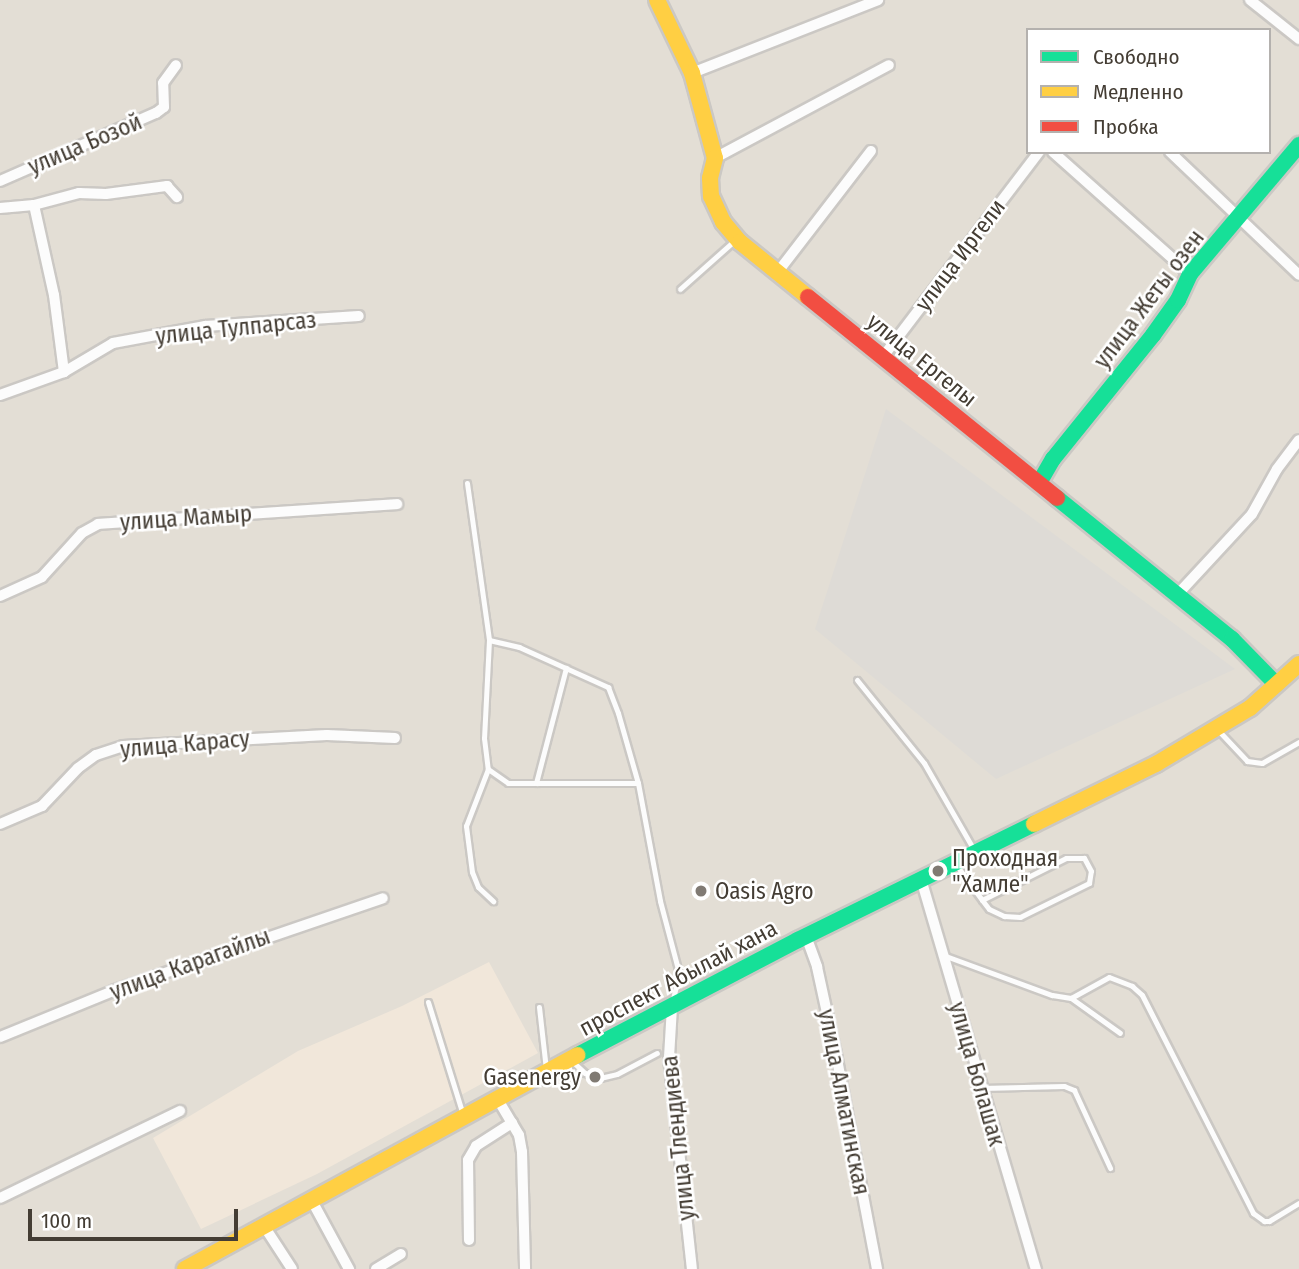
<!DOCTYPE html>
<html>
<head>
<meta charset="utf-8">
<style>
  body { margin:0 }
  #map { position:relative; width:1299px; height:1269px; overflow:hidden; background:#eeece8; font-family:"Fira Sans Condensed",sans-serif }
  div>[style] { position:absolute }
  .residential>* { inset:0; background:#e3ded5 }
  .commercial>* { inset:0; background:#f1e7da }
  .industrial>* { inset:0; background:#dedbd6 }
  .roads { filter:drop-shadow(2px 0 #cbc8c4) drop-shadow(-2px 0 #cbc8c4) drop-shadow(0 2px #cbc8c4) drop-shadow(0 -2px #cbc8c4) }
  .lane>* { height:5px; margin:-2.5px; padding:0 2.5px; transform-origin:2.5px; border-radius:2.5px; background:#fcfcfc }
  .street>* { height:10px; margin:-5px; padding:0 5px; transform-origin:5px; border-radius:5px; background:#fcfcfc }
  .fast>* { height:16px; margin:-8px; padding:0 8px; transform-origin:8px; border-radius:8px; background:#16e098 }
  .slow>* { height:16px; margin:-8px; padding:0 8px; transform-origin:8px; border-radius:8px; background:#ffcf43 }
  .jam>* { height:16px; margin:-8px; padding:0 8px; transform-origin:8px; border-radius:8px; background:#f24e42 }
  .dots>* { width:19px; height:19px; translate:-50% -50%; box-sizing:border-box; border:4px solid #fff; border-radius:50% }
  span { translate:-50% -50%; white-space:nowrap; text-align:center; line-height:1.15; -webkit-text-stroke:5px #fff; paint-order:stroke }
  .street-label { font-size:23px; color:#443d34 }
  .poi-label { font-size:23px; color:#443d34 }
  .left { translate:0 -50%; text-align:left }
  .right { translate:-100% -50%; text-align:right }
  .legend { position:absolute; left:1026px; top:28px; width:245px; height:126px; box-sizing:border-box; background:#fff; border:2px solid #b4b1ae; margin:0; padding:9px 12px; list-style:none; font-size:21px; color:#443d34 }
  .legend li { display:flex; align-items:center; gap:14px; height:35px }
  .legend b { width:35px; border:2px solid #b4b1ae }
  .scale { position:absolute; left:28px; top:1209px; width:210px; height:32px; box-sizing:border-box; border:4px solid #443d34; border-top:0; padding-left:9px; font-size:21px; line-height:24px; white-space:nowrap; color:#443d34; -webkit-text-stroke:5px #fff; paint-order:stroke }
</style>
</head>
<body>
<div id="map">
  <div class="residential">
    <i style="clip-path:polygon(evenodd,0 0,1299px 0,1299px 1269px,0 1269px,0 0,1028px 30px,1269px 30px,1269px 152px,1028px 152px,1028px 30px)"></i>
  </div>
  <div class="commercial">
    <i style="clip-path:polygon(489px 962px,538px 1053px,317px 1174px,201px 1229px,153px 1138px,298px 1051px,402px 1006px)"></i>
  </div>
  <div class="industrial">
    <i style="clip-path:polygon(886px 409px,1235px 669px,996px 779px,815px 629px)"></i>
  </div>
  <div class="roads">
    <div class="lane">
      <i style="left:680px;top:289px;width:74px;rotate:-41.7deg"></i>
      <i style="left:467px;top:483px;width:159px;rotate:82deg"></i>
      <i style="left:489px;top:640px;width:31px;rotate:13deg"></i>
      <i style="left:519px;top:647px;width:98px;rotate:24.2deg"></i>
      <i style="left:608px;top:687px;width:28px;rotate:69deg"></i>
      <i style="left:618px;top:713px;width:73px;rotate:74.1deg"></i>
      <i style="left:638px;top:783px;width:120px;rotate:79.4deg"></i>
      <i style="left:660px;top:901px;width:74px;rotate:75.2deg"></i>
      <i style="left:679px;top:973px;width:28px;rotate:103deg"></i>
      <i style="left:489px;top:640px;width:98px;rotate:92.9deg"></i>
      <i style="left:484px;top:738px;width:31px;rotate:83deg"></i>
      <i style="left:488px;top:769px;width:24px;rotate:35deg"></i>
      <i style="left:508px;top:783px;width:130px"></i>
      <i style="left:857px;top:680px;width:107px;rotate:51.1deg"></i>
      <i style="left:924px;top:763px;width:100px;rotate:60.1deg"></i>
      <i style="left:1217px;top:729px;width:44px;rotate:46.8deg"></i>
      <i style="left:1247px;top:761px;width:15px;rotate:8deg"></i>
      <i style="left:1262px;top:763px;width:43px;rotate:-29.6deg"></i>
      <i style="left:488px;top:769px;width:61px;rotate:111.1deg"></i>
      <i style="left:466px;top:826px;width:46px;rotate:82.6deg"></i>
      <i style="left:472px;top:872px;width:16px;rotate:68deg"></i>
      <i style="left:478px;top:887px;width:21px;rotate:43deg"></i>
      <i style="left:536px;top:783px;width:119px;rotate:-75.4deg"></i>
      <i style="left:957px;top:866px;width:42px;rotate:53.7deg"></i>
      <i style="left:982px;top:900px;width:11px;rotate:52deg"></i>
      <i style="left:989px;top:909px;width:17px;rotate:25deg"></i>
      <i style="left:1004px;top:916px;width:16px;rotate:4deg"></i>
      <i style="left:1020px;top:917px;width:77px;rotate:-26.2deg"></i>
      <i style="left:1089px;top:883px;width:12px;rotate:-81deg"></i>
      <i style="left:1091px;top:871px;width:15px;rotate:-118deg"></i>
      <i style="left:1084px;top:858px;width:18px;rotate:180deg"></i>
      <i style="left:1066px;top:858px;width:94px;rotate:153.4deg"></i>
      <i style="left:943px;top:955px;width:116px;rotate:20.2deg"></i>
      <i style="left:1052px;top:995px;width:19px;rotate:9deg"></i>
      <i style="left:1071px;top:998px;width:43px;rotate:-28.9deg"></i>
      <i style="left:1109px;top:977px;width:25px;rotate:21deg"></i>
      <i style="left:1132px;top:986px;width:13px;rotate:42deg"></i>
      <i style="left:1142px;top:995px;width:245px;rotate:63deg"></i>
      <i style="left:1253px;top:1213px;width:14px;rotate:36deg"></i>
      <i style="left:1264px;top:1221px;width:5px"></i>
      <i style="left:1269px;top:1221px;width:35px;rotate:-31deg"></i>
      <i style="left:1071px;top:998px;width:60px;rotate:35.5deg"></i>
      <i style="left:428px;top:1002px;width:115px;rotate:72.8deg"></i>
      <i style="left:539px;top:1007px;width:62px;rotate:83.6deg"></i>
      <i style="left:573px;top:1062px;width:16px;rotate:43deg"></i>
      <i style="left:585px;top:1073px;width:16px;rotate:18deg"></i>
      <i style="left:600px;top:1078px;width:17px;rotate:-13deg"></i>
      <i style="left:617px;top:1074px;width:45px;rotate:-27.7deg"></i>
      <i style="left:982px;top:1088px;width:82px;rotate:-1.4deg"></i>
      <i style="left:1064px;top:1086px;width:11px;rotate:22deg"></i>
      <i style="left:1074px;top:1090px;width:86px;rotate:65.2deg"></i>
    </div>
    <div class="street">
      <i style="left:1250px;top:0;width:63px;rotate:38.5deg"></i>
      <i style="left:692px;top:73px;width:200px;rotate:-21.4deg"></i>
      <i style="left:1053px;top:152px;width:183px;rotate:41.7deg"></i>
      <i style="left:1170px;top:152px;width:178px;rotate:43.6deg"></i>
      <i style="left:715px;top:158px;width:197px;rotate:-28.1deg"></i>
      <i style="left:0;top:181px;width:170px;rotate:-23.6deg"></i>
      <i style="left:156px;top:113px;width:10px;rotate:-37deg"></i>
      <i style="left:164px;top:107px;width:24px;rotate:-92deg"></i>
      <i style="left:163px;top:83px;width:22px;rotate:-54deg"></i>
      <i style="left:34px;top:205px;width:92px;rotate:77.5deg"></i>
      <i style="left:54px;top:295px;width:78px;rotate:82.6deg"></i>
      <i style="left:0;top:208px;width:34px;rotate:-5deg"></i>
      <i style="left:34px;top:205px;width:47px;rotate:-14.9deg"></i>
      <i style="left:79px;top:193px;width:27px;rotate:2deg"></i>
      <i style="left:106px;top:194px;width:62px;rotate:-7.5deg"></i>
      <i style="left:167px;top:186px;width:15px;rotate:48deg"></i>
      <i style="left:777px;top:273px;width:154px;rotate:-52.4deg"></i>
      <i style="left:882px;top:358px;width:259px;rotate:-52.7deg"></i>
      <i style="left:0;top:395px;width:68px;rotate:-19.8deg"></i>
      <i style="left:64px;top:372px;width:57px;rotate:-30.6deg"></i>
      <i style="left:113px;top:343px;width:94px;rotate:-10.5deg"></i>
      <i style="left:205px;top:326px;width:154px;rotate:-3.7deg"></i>
      <i style="left:1177px;top:595px;width:110px;rotate:-47.2deg"></i>
      <i style="left:1252px;top:514px;width:51px;rotate:-60.9deg"></i>
      <i style="left:1277px;top:469px;width:36px;rotate:-53deg"></i>
      <i style="left:0;top:596px;width:46px;rotate:-24.3deg"></i>
      <i style="left:42px;top:577px;width:59px;rotate:-47.7deg"></i>
      <i style="left:82px;top:533px;width:18px;rotate:-29deg"></i>
      <i style="left:98px;top:524px;width:300px;rotate:-3.8deg"></i>
      <i style="left:0;top:824px;width:46px;rotate:-23.2deg"></i>
      <i style="left:42px;top:806px;width:52px;rotate:-46.5deg"></i>
      <i style="left:78px;top:768px;width:22px;rotate:-36deg"></i>
      <i style="left:96px;top:755px;width:28px;rotate:-18deg"></i>
      <i style="left:123px;top:746px;width:204px;rotate:-3.1deg"></i>
      <i style="left:327px;top:735px;width:68px;rotate:2.5deg"></i>
      <i style="left:921px;top:879px;width:407px;rotate:73.6deg"></i>
      <i style="left:806px;top:936px;width:33px;rotate:70deg"></i>
      <i style="left:817px;top:967px;width:89px;rotate:77.7deg"></i>
      <i style="left:836px;top:1054px;width:219px;rotate:79.2deg"></i>
      <i style="left:672px;top:1007px;width:51px;rotate:93.4deg"></i>
      <i style="left:669px;top:1058px;width:212px;rotate:83.8deg"></i>
      <i style="left:0;top:1037px;width:124px;rotate:-22.2deg"></i>
      <i style="left:115px;top:990px;width:283px;rotate:-18.9deg"></i>
      <i style="left:497px;top:1098px;width:43px;rotate:59.3deg"></i>
      <i style="left:519px;top:1135px;width:17px;rotate:80deg"></i>
      <i style="left:522px;top:1152px;width:117px;rotate:88.5deg"></i>
      <i style="left:0;top:1198px;width:200px;rotate:-25.8deg"></i>
      <i style="left:311px;top:1199px;width:80px;rotate:61.5deg"></i>
      <i style="left:264px;top:1226px;width:51px;rotate:56.9deg"></i>
      <i style="left:469px;top:1240px;width:80px;rotate:-90.7deg"></i>
      <i style="left:468px;top:1160px;width:16px;rotate:-60deg"></i>
      <i style="left:476px;top:1146px;width:43px;rotate:-32.6deg"></i>
      <i style="left:376px;top:1269px;width:29px;rotate:-31deg"></i>
    </div>
    <div class="fast">
      <i style="left:1039px;top:483px;width:28px;rotate:-60deg"></i>
      <i style="left:1053px;top:459px;width:159px;rotate:-51.1deg"></i>
      <i style="left:1153px;top:335px;width:43px;rotate:-54.5deg"></i>
      <i style="left:1178px;top:300px;width:29px;rotate:-65deg"></i>
      <i style="left:1190px;top:274px;width:169px;rotate:-49.8deg"></i>
      <i style="left:1057px;top:498px;width:225px;rotate:38.9deg"></i>
      <i style="left:1232px;top:639px;width:63px;rotate:45.6deg"></i>
      <i style="left:578px;top:1055px;width:248px;rotate:-27.6deg"></i>
      <i style="left:798px;top:940px;width:263px;rotate:-26.2deg"></i>
    </div>
    <div class="slow">
      <i style="left:657px;top:0;width:81px;rotate:64.4deg"></i>
      <i style="left:692px;top:73px;width:88px;rotate:74.9deg"></i>
      <i style="left:715px;top:158px;width:21px;rotate:104deg"></i>
      <i style="left:710px;top:178px;width:18px;rotate:87deg"></i>
      <i style="left:711px;top:196px;width:29px;rotate:65deg"></i>
      <i style="left:723px;top:222px;width:26px;rotate:50deg"></i>
      <i style="left:740px;top:242px;width:87px;rotate:39deg"></i>
      <i style="left:1034px;top:824px;width:136px;rotate:-26.2deg"></i>
      <i style="left:1156px;top:764px;width:109px;rotate:-30.8deg"></i>
      <i style="left:1250px;top:708px;width:66px;rotate:-41.9deg"></i>
      <i style="left:185px;top:1269px;width:447px;rotate:-28.6deg"></i>
    </div>
    <div class="jam">
      <i style="left:808px;top:297px;width:320px;rotate:38.9deg"></i>
    </div>
  </div>
  <div class="dots">
    <i style="left:938px;top:871px;background:#807a73"></i>
    <i style="left:701px;top:891px;background:#807a73"></i>
    <i style="left:595px;top:1077px;background:#807a73"></i>
  </div>
  <div class="street-label">
    <span style="left:85px;top:144px;rotate:-23deg">улица Бозой</span>
    <span style="left:960px;top:255px;rotate:-53deg">улица Иргели</span>
    <span style="left:1149px;top:299px;rotate:-53deg">улица Жеты озен</span>
    <span style="left:236px;top:328px;rotate:-6deg">улица Тулпарсаз</span>
    <span style="left:922px;top:360px;rotate:39deg">улица Ергелы</span>
    <span style="left:186px;top:518px;rotate:-4deg">улица Мамыр</span>
    <span style="left:185px;top:744px;rotate:-5deg">улица Карасу</span>
    <span style="left:190px;top:964px;rotate:-20deg">улица Карагайлы</span>
    <span style="left:678px;top:978px;rotate:-28deg">проспект Абылай хана</span>
    <span style="left:977px;top:1074px;rotate:74deg">улица Болашак</span>
    <span style="left:844px;top:1102px;rotate:79deg">улица Алматинская</span>
    <span style="left:678px;top:1138px;rotate:-96deg">улица Тлендиева</span>
  </div>
  <div class="poi-label">
    <span class="left" style="left:952px;top:871px">Проходная<br>"Хамле"</span>
    <span class="left" style="left:715px;top:891px">Oasis Agro</span>
    <span class="right" style="left:581px;top:1077px">Gasenergy</span>
  </div>
  <ul class="legend">
  <li><b style="height:9px;background:#16e098"></b>Свободно</li>
  <li><b style="height:9px;background:#ffcf43"></b>Медленно</li>
  <li><b style="height:9px;background:#f24e42"></b>Пробка</li>
  </ul>
  <div class="scale">100 m</div>
</div>
</body>
</html>
